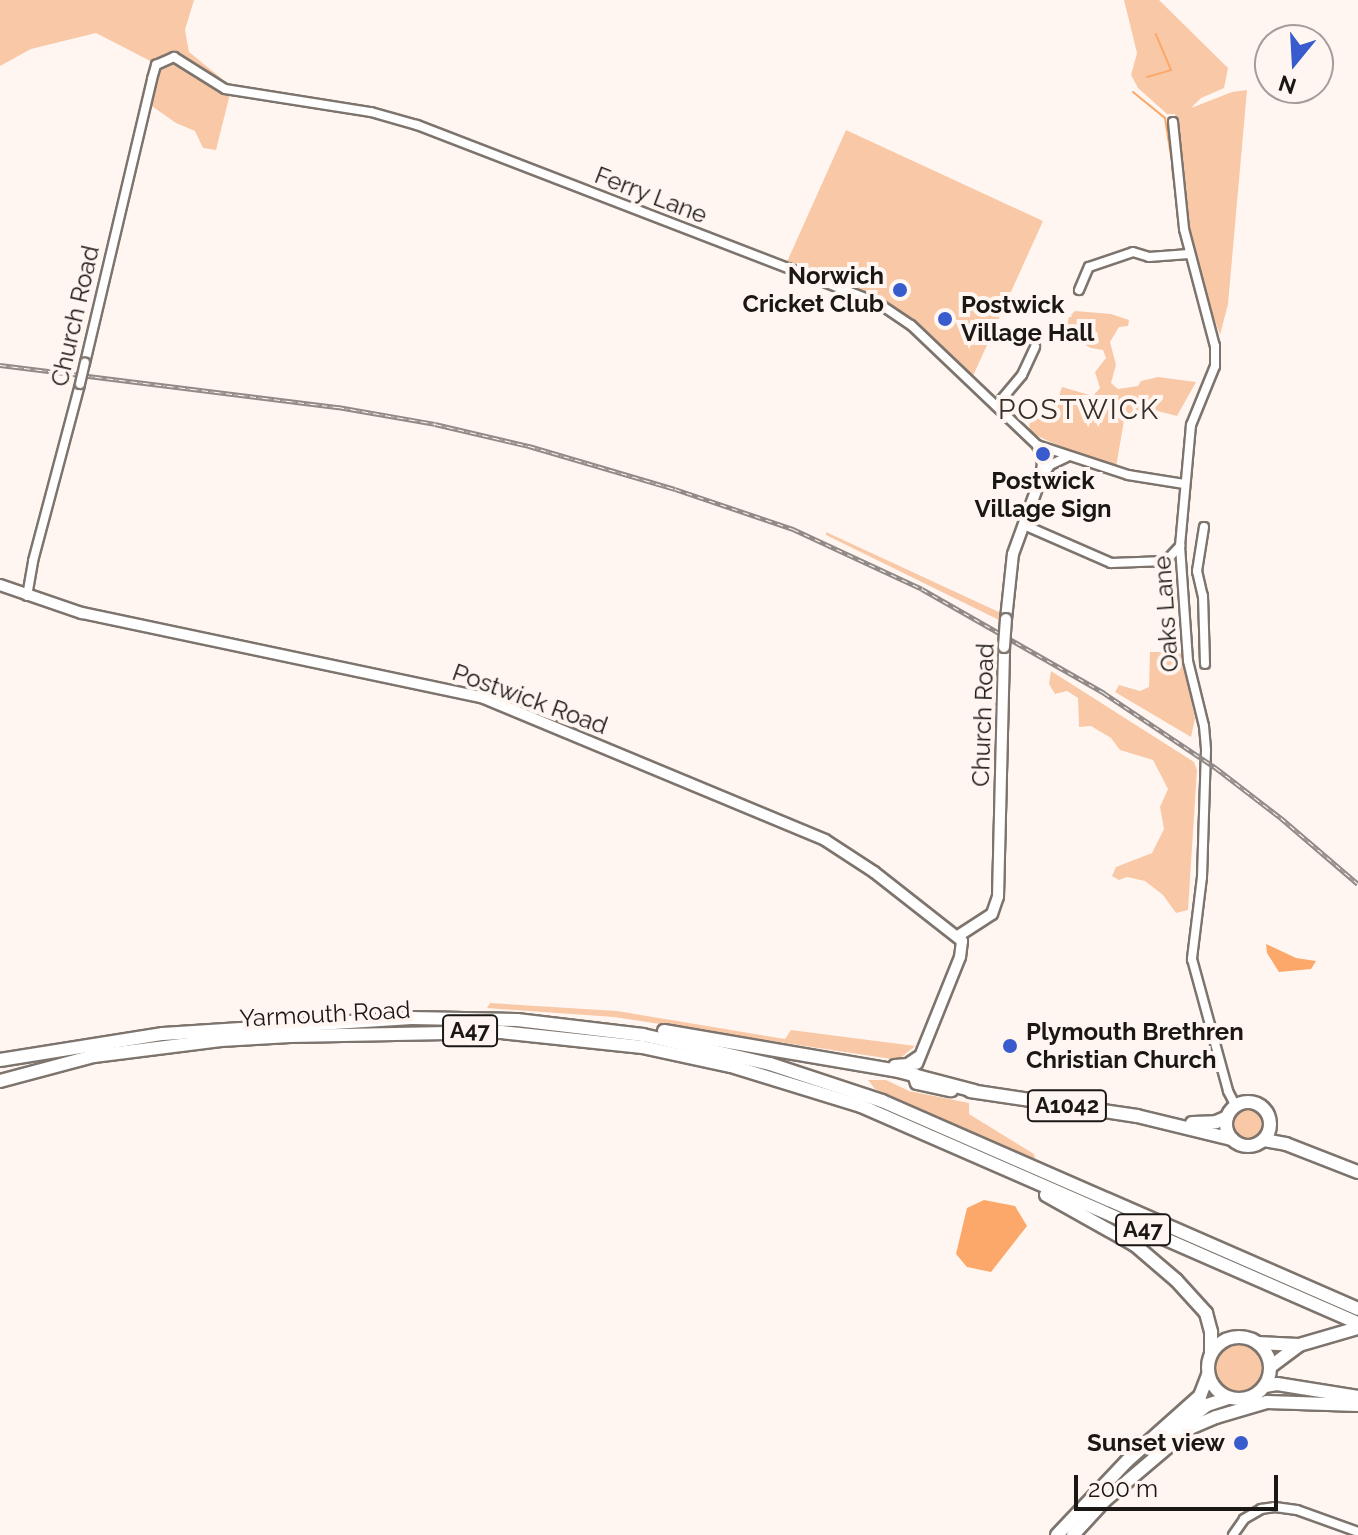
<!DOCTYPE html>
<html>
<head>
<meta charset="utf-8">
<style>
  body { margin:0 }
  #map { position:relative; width:1358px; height:1535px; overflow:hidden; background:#fff6f1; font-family:Raleway,sans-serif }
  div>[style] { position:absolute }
  .green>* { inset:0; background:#f9c9a7 }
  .round { border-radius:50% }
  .water>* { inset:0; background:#fba86a }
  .stream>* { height:2px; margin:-1px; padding:0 1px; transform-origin:1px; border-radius:1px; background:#fba86a }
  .roads { filter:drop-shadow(2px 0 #7d746d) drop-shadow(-2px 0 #7d746d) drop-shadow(0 2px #7d746d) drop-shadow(0 -2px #7d746d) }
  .minor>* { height:8px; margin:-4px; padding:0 4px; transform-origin:4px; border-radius:4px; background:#fff }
  .tertiary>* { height:10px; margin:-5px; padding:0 5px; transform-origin:5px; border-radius:5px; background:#fff }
  .trunk>* { height:12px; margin:-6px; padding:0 6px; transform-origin:6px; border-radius:6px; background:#fff }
  .trunk>.ring { margin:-6px; padding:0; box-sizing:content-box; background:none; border:12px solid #fff; border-radius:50% }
  .rail>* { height:5px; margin-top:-2.5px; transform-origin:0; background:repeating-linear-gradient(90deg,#fff6f1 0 6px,#918a87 0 12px); box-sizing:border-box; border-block:2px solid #918a87 }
  .bridges { filter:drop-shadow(2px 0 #7d746d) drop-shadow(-2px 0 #7d746d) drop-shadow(0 2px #7d746d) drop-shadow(0 -2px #7d746d) }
  .minor-bridge>* { height:8px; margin:-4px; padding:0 4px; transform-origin:4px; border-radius:4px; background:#fff }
  .tertiary-bridge>* { height:10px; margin:-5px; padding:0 5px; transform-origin:5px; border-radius:5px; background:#fff }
  .dots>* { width:22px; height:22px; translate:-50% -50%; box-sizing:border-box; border:4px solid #fff6f1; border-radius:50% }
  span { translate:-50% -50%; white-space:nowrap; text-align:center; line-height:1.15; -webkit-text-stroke:8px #fff6f1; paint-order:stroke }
  .shield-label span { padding:2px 6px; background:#fff6f1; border:2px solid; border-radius:6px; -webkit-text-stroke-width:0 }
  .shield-label { font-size:22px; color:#1b1715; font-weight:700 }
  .street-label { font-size:24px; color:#1b1715 }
  .poi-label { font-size:24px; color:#1b1715; font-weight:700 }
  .right { translate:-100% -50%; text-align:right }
  .left { translate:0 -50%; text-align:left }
  .quarter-label { font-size:28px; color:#352d27; letter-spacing:2px }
  .north { position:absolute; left:1254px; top:24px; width:80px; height:80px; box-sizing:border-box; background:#fff6f1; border:2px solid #a49d99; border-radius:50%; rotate:198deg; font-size:22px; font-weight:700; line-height:32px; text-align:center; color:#1b1715 }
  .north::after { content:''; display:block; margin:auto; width:28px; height:36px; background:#385ccd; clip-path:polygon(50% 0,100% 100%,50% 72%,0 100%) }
  .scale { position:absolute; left:1074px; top:1475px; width:204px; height:36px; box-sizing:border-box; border:4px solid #1b1715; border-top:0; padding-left:10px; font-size:24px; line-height:28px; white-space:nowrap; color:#1b1715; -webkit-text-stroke:6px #fff6f1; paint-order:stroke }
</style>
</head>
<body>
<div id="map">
  <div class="green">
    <i style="clip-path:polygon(0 0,194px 0,185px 30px,189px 52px,221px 78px,230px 94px,216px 150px,203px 148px,195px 131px,176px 123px,146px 102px,156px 64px,96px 33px,31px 49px,0 66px)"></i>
    <i style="clip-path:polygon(1124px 0,1159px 0,1228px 68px,1224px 88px,1201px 98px,1191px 108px,1232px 92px,1247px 90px,1228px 304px,1220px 335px,1192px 258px,1175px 114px,1167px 114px,1138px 88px,1131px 75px,1137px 53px)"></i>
    <i style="clip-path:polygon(846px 130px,1043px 221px,973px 376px,904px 316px,786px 264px)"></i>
    <i style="clip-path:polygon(1075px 311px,1111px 314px,1129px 320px,1128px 326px,1119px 327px,1110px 342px,1116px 365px,1111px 383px,1118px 389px,1138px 386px,1141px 381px,1158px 377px,1196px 382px,1177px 416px,1142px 407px,1138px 416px,1125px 415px,1116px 467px,1083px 457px,1031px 433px,1029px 425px,1039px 400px,1058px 399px,1062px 387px,1093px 396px,1100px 388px,1095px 372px,1106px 358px,1103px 350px,1091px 348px,1078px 341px,1074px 334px,1065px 333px,1069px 317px)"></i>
    <i style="clip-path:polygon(826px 532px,1001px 613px,1001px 621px,826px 535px)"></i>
    <i style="clip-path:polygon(1150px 652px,1179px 652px,1182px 656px,1195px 719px,1191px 737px,1115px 692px,1119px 685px,1140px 691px,1149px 687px)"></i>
    <i style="clip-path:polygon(1051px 671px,1194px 762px,1197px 770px,1188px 910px,1176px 913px,1163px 895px,1145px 881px,1127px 877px,1119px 880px,1112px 876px,1116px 867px,1152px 853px,1164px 829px,1160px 807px,1168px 789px,1153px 760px,1120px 750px,1111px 738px,1091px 726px,1079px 727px,1078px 698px,1067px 691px,1055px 694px,1049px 684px)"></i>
    <i style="clip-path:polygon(490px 1003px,617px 1011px,785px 1039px,791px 1030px,915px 1046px,898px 1060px,614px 1017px,487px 1008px)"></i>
    <i style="clip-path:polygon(868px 1080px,886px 1080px,909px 1091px,969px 1103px,969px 1114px,1034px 1154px,1035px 1159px,875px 1089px)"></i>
    <i class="round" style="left:1232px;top:1105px;width:34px;height:34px"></i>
    <i class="round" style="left:1212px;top:1342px;width:52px;height:52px"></i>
  </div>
  <div class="water">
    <i style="clip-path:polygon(1266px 944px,1296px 958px,1316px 961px,1311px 969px,1279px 972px,1267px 953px)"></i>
    <i style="clip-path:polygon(984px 1200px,1015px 1206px,1027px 1226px,991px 1272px,967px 1267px,956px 1254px,967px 1208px)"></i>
  </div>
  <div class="stream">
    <i style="left:1147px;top:77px;width:25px;rotate:-16deg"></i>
    <i style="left:1171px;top:70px;width:39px;rotate:-113deg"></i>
    <i style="left:1133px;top:92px;width:41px;rotate:39.1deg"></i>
    <i style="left:1165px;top:118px;width:39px;rotate:81deg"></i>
    <i style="left:1172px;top:168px;width:49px;rotate:81.9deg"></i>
  </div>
  <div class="roads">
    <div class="minor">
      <i style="left:1173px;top:122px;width:108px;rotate:84.1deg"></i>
      <i style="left:1184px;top:229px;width:121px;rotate:75.2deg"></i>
      <i style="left:1215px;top:346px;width:20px;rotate:90deg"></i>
      <i style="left:1215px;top:366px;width:64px;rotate:112.1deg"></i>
      <i style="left:1191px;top:425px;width:121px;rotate:95.2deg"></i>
      <i style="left:1180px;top:546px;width:115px;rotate:86deg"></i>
      <i style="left:1188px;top:661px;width:67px;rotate:76.2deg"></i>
      <i style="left:1204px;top:726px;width:24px;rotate:85deg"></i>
      <i style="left:1206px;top:750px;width:127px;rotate:91.8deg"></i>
      <i style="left:1202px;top:877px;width:83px;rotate:97deg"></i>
      <i style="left:1192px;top:959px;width:137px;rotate:74.7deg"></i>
      <i style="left:1228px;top:1091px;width:16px;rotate:63deg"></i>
      <i style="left:1079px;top:290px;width:25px;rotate:-67deg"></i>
      <i style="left:1089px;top:267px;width:46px;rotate:-18.8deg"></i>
      <i style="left:1133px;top:252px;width:17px;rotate:17deg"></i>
      <i style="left:1149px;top:257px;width:40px;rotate:-4.3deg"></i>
      <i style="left:85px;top:363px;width:292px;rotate:-76.7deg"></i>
      <i style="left:152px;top:79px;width:15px;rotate:-74deg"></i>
      <i style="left:156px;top:65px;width:20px;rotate:-24deg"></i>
      <i style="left:174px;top:57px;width:60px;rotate:32.1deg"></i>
      <i style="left:225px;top:89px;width:148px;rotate:9deg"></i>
      <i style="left:371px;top:112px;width:48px;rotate:15.8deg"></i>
      <i style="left:417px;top:125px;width:494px;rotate:21.1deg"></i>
      <i style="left:878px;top:303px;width:40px;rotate:34deg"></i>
      <i style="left:911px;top:325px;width:174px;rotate:43.6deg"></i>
      <i style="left:1037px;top:445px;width:19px;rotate:74deg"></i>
      <i style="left:1042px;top:463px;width:17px;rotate:97deg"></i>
      <i style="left:996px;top:406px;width:40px;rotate:-50deg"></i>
      <i style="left:1022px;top:375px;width:31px;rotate:-65deg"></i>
      <i style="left:1037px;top:445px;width:96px;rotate:18.2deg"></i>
      <i style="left:1128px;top:475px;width:57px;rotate:9.1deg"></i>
      <i style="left:1041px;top:479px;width:17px;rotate:-57deg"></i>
      <i style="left:1050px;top:465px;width:19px;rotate:-25deg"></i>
      <i style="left:1024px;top:525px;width:95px;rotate:23.6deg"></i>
      <i style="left:1111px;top:563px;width:55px;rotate:-2.1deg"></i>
      <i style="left:1166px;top:561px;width:21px;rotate:-47deg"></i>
      <i style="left:1204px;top:527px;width:45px;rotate:99deg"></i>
      <i style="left:1197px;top:571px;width:26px;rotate:77deg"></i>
      <i style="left:1203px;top:596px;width:68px;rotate:88.3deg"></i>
      <i style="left:27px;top:596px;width:36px;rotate:-80deg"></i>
      <i style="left:33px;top:561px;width:183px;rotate:-75.1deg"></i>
      <i style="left:1233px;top:1535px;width:19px;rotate:-55deg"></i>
      <i style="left:1244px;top:1519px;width:20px;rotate:-30deg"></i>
      <i style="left:1261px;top:1509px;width:14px;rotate:-8deg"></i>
      <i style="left:1275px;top:1507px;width:22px;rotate:8deg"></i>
      <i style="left:1297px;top:1510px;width:65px;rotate:19.8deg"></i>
    </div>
    <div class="tertiary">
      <i style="left:0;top:585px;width:87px;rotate:18.9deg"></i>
      <i style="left:82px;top:613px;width:411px;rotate:11.9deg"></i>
      <i style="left:484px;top:698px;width:369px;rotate:22.6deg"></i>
      <i style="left:825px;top:840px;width:59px;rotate:33.1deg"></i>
      <i style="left:874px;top:872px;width:112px;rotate:38.1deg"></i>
      <i style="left:962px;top:941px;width:16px;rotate:97deg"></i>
      <i style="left:960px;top:957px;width:115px;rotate:111.9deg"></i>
      <i style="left:1006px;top:619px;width:65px;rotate:-83.9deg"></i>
      <i style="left:1013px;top:554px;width:79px;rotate:-70deg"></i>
      <i style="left:958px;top:936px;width:40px;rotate:-32.9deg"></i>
      <i style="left:992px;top:914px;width:18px;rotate:-71deg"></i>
      <i style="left:998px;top:897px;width:250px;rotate:-88.6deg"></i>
    </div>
    <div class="trunk">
      <i style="left:664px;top:1031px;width:237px;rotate:9.7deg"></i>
      <i style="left:898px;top:1071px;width:79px;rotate:14.7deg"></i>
      <i style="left:0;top:1060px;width:165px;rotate:-9.1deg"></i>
      <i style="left:163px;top:1034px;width:249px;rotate:-3.7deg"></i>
      <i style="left:411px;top:1018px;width:106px;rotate:1.1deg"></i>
      <i style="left:517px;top:1020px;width:127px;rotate:6.8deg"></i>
      <i style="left:643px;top:1035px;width:130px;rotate:12.9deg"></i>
      <i style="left:770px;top:1064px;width:118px;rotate:18.3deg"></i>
      <i style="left:882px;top:1101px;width:519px;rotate:23.6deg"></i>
      <i style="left:895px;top:1066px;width:13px;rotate:-4deg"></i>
      <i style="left:908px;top:1065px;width:12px;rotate:-35deg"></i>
      <i style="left:914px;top:1074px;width:9px;rotate:72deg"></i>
      <i style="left:917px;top:1083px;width:35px;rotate:12deg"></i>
      <i style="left:0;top:1081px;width:97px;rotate:-14.9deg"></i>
      <i style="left:94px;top:1056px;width:128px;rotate:-7.2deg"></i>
      <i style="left:221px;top:1040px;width:69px;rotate:-3.3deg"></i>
      <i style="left:290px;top:1036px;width:211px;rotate:-1.1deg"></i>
      <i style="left:501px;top:1032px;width:142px;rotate:6.1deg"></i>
      <i style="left:642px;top:1047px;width:91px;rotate:12.1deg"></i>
      <i style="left:731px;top:1066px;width:136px;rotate:17.1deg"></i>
      <i style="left:861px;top:1106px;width:542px;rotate:23.59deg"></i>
      <i style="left:970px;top:1091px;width:169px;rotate:8.5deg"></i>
      <i style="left:1137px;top:1116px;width:98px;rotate:13.6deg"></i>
      <i class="ring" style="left:1226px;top:1102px;width:32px;height:32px"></i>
      <i style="left:1192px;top:1123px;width:24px;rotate:-2deg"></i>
      <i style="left:1216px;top:1122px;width:12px;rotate:-24deg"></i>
      <i style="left:1264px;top:1140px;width:22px;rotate:10deg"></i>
      <i style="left:1286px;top:1144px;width:77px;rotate:21.3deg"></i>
      <i style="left:1046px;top:1195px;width:102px;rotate:29.3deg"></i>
      <i style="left:1135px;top:1245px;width:54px;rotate:40.5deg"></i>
      <i style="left:1176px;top:1280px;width:45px;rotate:47.7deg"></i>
      <i style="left:1206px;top:1313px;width:20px;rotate:75deg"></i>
      <i style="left:1211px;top:1332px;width:20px;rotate:90deg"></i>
      <i class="ring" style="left:1208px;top:1337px;width:50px;height:50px"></i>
      <i style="left:1258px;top:1343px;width:40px;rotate:2.9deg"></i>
      <i style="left:1270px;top:1367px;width:36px;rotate:-37deg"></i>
      <i style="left:1299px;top:1345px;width:61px;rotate:-16.1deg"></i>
      <i style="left:1265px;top:1386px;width:12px;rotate:-9deg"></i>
      <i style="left:1277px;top:1384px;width:82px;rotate:9.1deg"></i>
      <i style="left:1172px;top:1432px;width:44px;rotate:-37.6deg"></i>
      <i style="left:1207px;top:1405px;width:23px;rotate:-18deg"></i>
      <i style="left:1103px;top:1502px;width:114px;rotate:-40.4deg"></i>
      <i style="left:1190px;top:1428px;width:28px;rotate:-23deg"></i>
      <i style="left:1216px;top:1417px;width:53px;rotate:-16.4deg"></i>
      <i style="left:1267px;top:1402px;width:91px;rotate:1.9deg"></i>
      <i style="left:1057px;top:1535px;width:102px;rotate:-46.6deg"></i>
      <i style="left:1127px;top:1461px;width:98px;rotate:-41.7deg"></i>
      <i style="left:1200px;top:1396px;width:22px;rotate:-69deg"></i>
      <i style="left:1073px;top:1535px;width:49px;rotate:-47.5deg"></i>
    </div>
  </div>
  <div class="rail">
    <i style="left:0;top:365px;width:341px;rotate:7.1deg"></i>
    <i style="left:338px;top:407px;width:98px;rotate:9.9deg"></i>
    <i style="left:435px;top:424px;width:97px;rotate:13.2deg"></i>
    <i style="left:529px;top:446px;width:152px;rotate:16.4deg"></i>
    <i style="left:675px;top:489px;width:125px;rotate:18.7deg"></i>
    <i style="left:793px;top:529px;width:142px;rotate:24.9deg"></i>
    <i style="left:922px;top:589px;width:210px;rotate:29.7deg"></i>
    <i style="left:1104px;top:693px;width:135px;rotate:33.8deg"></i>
    <i style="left:1216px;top:768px;width:82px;rotate:37.6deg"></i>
    <i style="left:1281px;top:818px;width:101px;rotate:40.6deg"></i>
  </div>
  <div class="bridges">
    <div class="minor-bridge">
      <i style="left:80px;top:384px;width:22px;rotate:-77deg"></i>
    </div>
    <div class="tertiary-bridge">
      <i style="left:1004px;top:647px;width:28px;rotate:-86deg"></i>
    </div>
  </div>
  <div class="dots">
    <i style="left:900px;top:290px;background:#385ccd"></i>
    <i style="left:945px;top:319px;background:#385ccd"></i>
    <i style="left:1043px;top:454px;background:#385ccd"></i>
    <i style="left:1010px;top:1046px;background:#385ccd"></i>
    <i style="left:1241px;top:1443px;background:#385ccd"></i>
  </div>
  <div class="shield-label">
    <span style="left:470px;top:1031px">A47</span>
    <span style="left:1067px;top:1106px">A1042</span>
    <span style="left:1143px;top:1230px">A47</span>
  </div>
  <div class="street-label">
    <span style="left:651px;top:195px;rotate:21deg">Ferry Lane</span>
    <span style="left:75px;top:316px;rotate:-77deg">Church Road</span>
    <span style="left:1166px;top:614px;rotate:-94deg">Oaks Lane</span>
    <span style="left:530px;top:699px;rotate:20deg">Postwick Road</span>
    <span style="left:983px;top:715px;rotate:-88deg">Church Road</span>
    <span style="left:325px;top:1014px;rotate:-3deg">Yarmouth Road</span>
  </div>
  <div class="poi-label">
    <span class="right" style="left:884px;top:290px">Norwich<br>Cricket Club</span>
    <span class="left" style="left:961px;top:319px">Postwick<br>Village Hall</span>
    <span style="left:1043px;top:495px">Postwick<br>Village Sign</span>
    <span class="left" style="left:1026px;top:1046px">Plymouth Brethren<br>Christian Church</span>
    <span class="right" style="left:1225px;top:1443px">Sunset view</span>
  </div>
  <div class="quarter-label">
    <span style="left:1079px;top:410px">POSTWICK</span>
  </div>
  <div class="north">N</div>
  <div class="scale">200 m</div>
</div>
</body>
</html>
